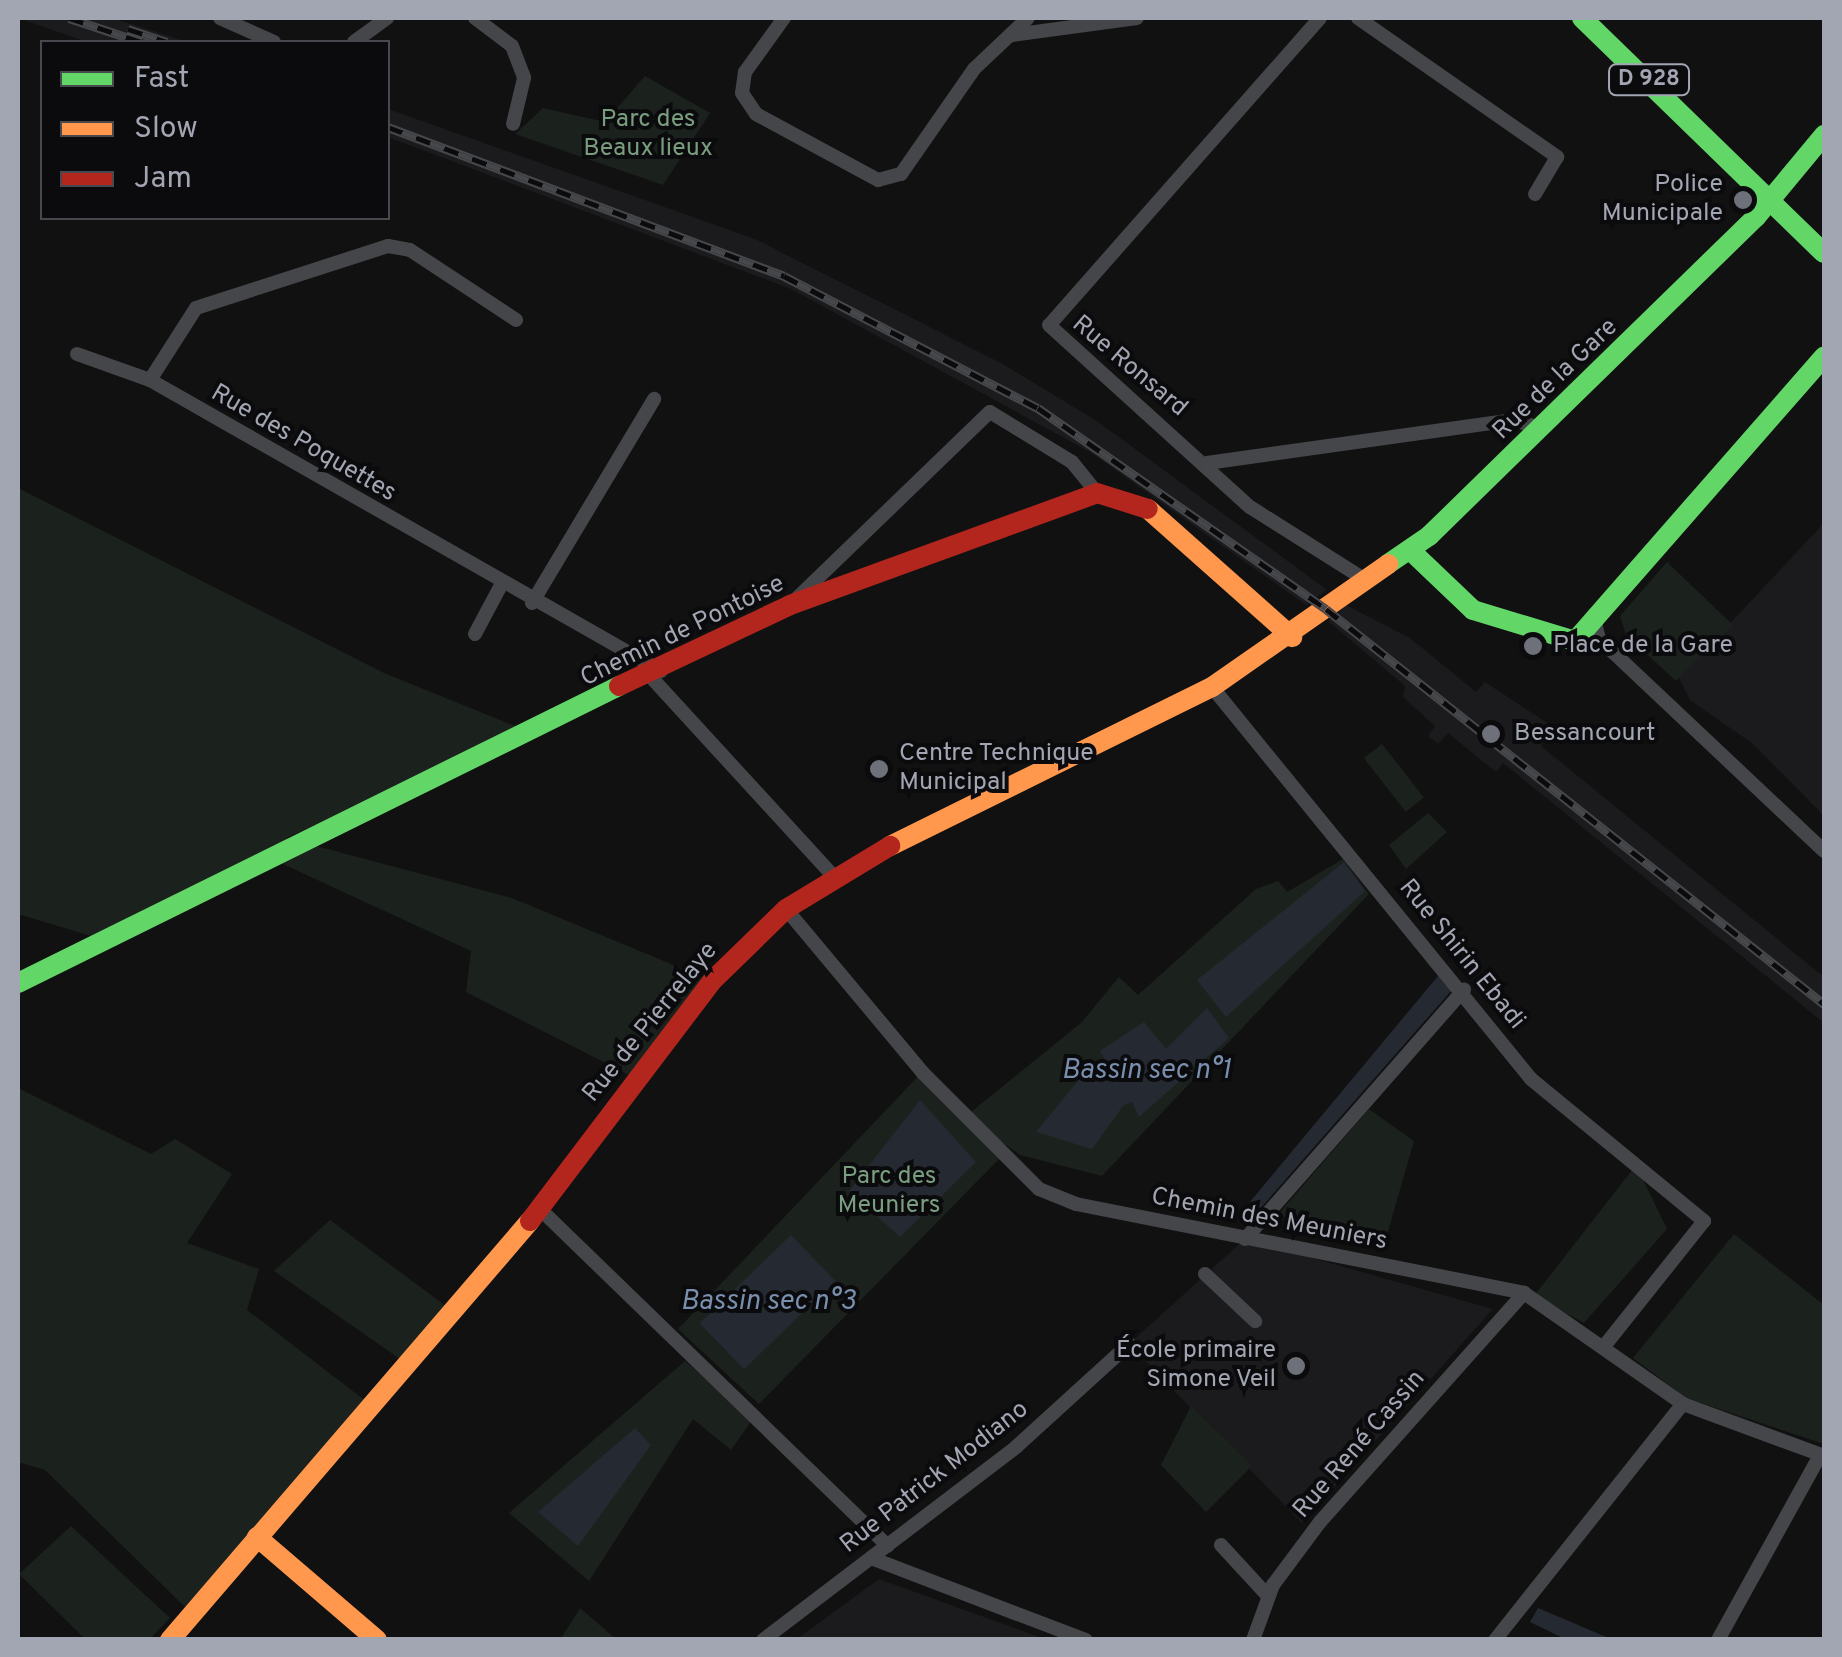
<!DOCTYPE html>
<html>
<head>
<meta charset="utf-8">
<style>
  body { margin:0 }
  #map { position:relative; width:1842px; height:1657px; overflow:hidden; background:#111; font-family:Overpass,sans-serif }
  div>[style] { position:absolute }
  .built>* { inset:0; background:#1b1b1d }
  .green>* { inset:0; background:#1b211c; transform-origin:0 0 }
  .water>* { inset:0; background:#252a32; transform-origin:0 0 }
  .street>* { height:14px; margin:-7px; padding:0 7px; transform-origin:7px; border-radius:7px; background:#45464a }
  .fast>* { height:20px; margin:-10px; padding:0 10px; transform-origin:10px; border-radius:10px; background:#63d668 }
  .slow>* { height:20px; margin:-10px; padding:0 10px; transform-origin:10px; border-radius:10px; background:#ff974d }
  .jam>* { height:20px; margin:-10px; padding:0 10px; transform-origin:10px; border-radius:10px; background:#b3261e }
  .rail>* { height:9px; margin-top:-4.5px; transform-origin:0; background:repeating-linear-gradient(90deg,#0b0b0d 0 15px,#46474a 0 30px); box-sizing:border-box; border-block:2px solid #46474a }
  .dots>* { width:28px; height:28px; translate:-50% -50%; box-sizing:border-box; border:5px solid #0b0b0d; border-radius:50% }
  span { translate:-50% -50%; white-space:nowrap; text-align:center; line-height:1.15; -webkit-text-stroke:8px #0b0b0d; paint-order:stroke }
  .shield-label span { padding:2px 8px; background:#0b0b0d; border:2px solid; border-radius:8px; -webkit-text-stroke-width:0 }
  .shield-label { font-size:22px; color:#a2a5b2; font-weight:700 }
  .park-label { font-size:25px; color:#799d7f }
  .poi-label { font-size:25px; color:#a2a5b2 }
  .right { translate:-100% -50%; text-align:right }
  .left { translate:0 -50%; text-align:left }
  .street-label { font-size:25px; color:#a2a5b2 }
  .water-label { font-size:28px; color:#798fad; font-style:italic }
  .frame { position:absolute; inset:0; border:20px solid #a2a5b2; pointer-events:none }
  .legend { position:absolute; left:40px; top:40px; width:350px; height:180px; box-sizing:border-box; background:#0b0b0d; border:2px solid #47494f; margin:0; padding:12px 18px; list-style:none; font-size:30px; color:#a2a5b2 }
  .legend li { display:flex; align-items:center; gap:20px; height:50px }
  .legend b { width:50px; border:2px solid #47494f }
</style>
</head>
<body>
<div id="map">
  <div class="built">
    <i style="clip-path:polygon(18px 18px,112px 18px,188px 42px,87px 42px)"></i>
    <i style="clip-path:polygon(388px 109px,755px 239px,1001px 363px,1097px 421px,1327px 590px,1306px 605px,1090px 452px,791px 289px,388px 137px)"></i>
    <i style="clip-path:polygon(1824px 523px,1824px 816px,1753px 744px,1690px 700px,1679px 678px)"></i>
    <i style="clip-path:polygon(1346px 605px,1410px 638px,1476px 692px,1485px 682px,1555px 728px,1541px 746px,1824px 977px,1824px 1023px,1503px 763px,1496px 772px,1448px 733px,1438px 744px,1428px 736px,1435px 726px,1403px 697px,1405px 686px,1328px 621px)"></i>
    <i style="clip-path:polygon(1245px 1239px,1493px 1309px,1302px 1523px,1129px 1344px)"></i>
    <i style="clip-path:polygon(879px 1579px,1045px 1639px,797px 1639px)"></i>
  </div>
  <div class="green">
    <i style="clip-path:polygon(645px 76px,710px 113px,663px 185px,515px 134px,543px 108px,605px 122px)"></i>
    <i style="clip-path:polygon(18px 488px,384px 673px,530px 732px,286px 838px,512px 898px,712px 981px,641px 1081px,466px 992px,471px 951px,259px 853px,91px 936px,18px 914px)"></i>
    <i style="clip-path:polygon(1667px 562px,1733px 625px,1676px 681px,1626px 635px,1620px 616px)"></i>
    <i style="left:1382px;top:744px;width:68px;height:23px;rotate:52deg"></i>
    <i style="clip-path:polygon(1428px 813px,1447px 832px,1406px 869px,1389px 845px)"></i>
    <i style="clip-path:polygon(1343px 859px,1369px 894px,1102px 1176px,1020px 1155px,972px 1121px,1003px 1155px,759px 1404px,678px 1329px,926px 1068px,966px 1116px,1081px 1023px,1119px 977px,1138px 995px,1256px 889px,1278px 881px,1287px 892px)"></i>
    <i style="clip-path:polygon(18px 1088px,151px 1154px,175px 1139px,232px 1174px,187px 1243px,259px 1269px,247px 1310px,371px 1405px,185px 1607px,45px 1470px,18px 1462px)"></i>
    <i style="clip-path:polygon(1369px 1109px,1414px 1141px,1387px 1235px,1275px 1218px)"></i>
    <i style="clip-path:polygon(1636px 1165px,1667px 1229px,1584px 1323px,1534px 1296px)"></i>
    <i style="clip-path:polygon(330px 1220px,450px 1309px,407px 1364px,274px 1271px)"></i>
    <i style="clip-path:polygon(1734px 1234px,1824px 1305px,1824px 1444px,1686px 1398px,1633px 1358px)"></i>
    <i style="clip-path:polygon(685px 1361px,753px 1419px,731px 1450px,693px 1419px,589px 1581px,509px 1513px)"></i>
    <i style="clip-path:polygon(1191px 1406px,1252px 1466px,1206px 1512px,1161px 1465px)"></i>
    <i style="clip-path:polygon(71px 1526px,170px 1618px,150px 1639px,85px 1639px,19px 1574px)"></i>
    <i style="clip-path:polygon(580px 1608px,609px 1633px,615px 1639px,560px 1640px)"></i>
  </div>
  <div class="water">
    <i style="clip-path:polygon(1344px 862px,1365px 891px,1226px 1017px,1197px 980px)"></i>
    <i style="clip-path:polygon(1438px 976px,1451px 991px,1258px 1211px,1249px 1203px)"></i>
    <i style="clip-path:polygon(1207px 1008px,1229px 1038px,1139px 1117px,1132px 1102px,1123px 1106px,1092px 1149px,1036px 1132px,1094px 1061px,1107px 1082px,1114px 1076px,1100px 1051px,1144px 1022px,1166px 1049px)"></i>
    <i style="clip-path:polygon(920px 1100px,976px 1162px,900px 1237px,849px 1191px)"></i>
    <i style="left:791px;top:1235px;width:64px;height:127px;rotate:46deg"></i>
    <i style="clip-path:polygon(635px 1428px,651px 1445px,578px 1546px,538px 1512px)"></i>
    <i style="clip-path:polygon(1538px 1608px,1611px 1639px,1565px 1639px,1530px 1622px)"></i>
  </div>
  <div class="street">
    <i style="left:220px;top:18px;width:59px;rotate:24deg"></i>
    <i style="left:475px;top:18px;width:46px;rotate:37.1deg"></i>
    <i style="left:512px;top:46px;width:34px;rotate:69deg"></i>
    <i style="left:524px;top:78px;width:47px;rotate:103.4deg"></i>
    <i style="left:784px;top:18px;width:67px;rotate:125.8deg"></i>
    <i style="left:745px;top:72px;width:21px;rotate:98deg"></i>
    <i style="left:742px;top:93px;width:25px;rotate:56deg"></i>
    <i style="left:756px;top:114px;width:139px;rotate:28.4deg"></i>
    <i style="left:878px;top:180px;width:24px;rotate:-15deg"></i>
    <i style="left:901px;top:174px;width:128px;rotate:-55.2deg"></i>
    <i style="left:974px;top:69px;width:74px;rotate:-43.4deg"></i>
    <i style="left:1320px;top:18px;width:409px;rotate:131.4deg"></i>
    <i style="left:1049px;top:325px;width:271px;rotate:42.2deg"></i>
    <i style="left:1250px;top:507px;width:135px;rotate:32.3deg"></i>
    <i style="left:1358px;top:18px;width:243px;rotate:34.9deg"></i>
    <i style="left:1557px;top:157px;width:43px;rotate:120.7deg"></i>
    <i style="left:1012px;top:35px;width:126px;rotate:-7.7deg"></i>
    <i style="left:354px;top:42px;width:41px;rotate:-36deg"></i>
    <i style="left:77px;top:354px;width:77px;rotate:19.6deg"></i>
    <i style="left:150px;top:380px;width:588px;rotate:29.66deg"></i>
    <i style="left:150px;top:380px;width:85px;rotate:-57.4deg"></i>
    <i style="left:196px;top:308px;width:202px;rotate:-17.9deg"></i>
    <i style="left:388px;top:246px;width:22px;rotate:10deg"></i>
    <i style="left:410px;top:250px;width:127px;rotate:33.4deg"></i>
    <i style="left:1207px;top:463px;width:310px;rotate:-8deg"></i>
    <i style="left:1514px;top:420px;width:30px;rotate:17deg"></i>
    <i style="left:794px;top:601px;width:272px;rotate:-44deg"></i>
    <i style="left:990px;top:412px;width:96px;rotate:31.4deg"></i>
    <i style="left:1072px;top:462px;width:40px;rotate:51deg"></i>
    <i style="left:532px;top:603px;width:238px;rotate:-59.1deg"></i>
    <i style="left:1595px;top:623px;width:16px;rotate:76deg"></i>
    <i style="left:1599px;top:639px;width:309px;rotate:43.3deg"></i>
    <i style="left:475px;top:634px;width:55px;rotate:-62deg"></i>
    <i style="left:650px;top:676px;width:273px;rotate:47.5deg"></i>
    <i style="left:1212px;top:687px;width:505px;rotate:50.86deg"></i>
    <i style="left:1531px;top:1079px;width:224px;rotate:39.4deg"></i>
    <i style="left:1704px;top:1221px;width:159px;rotate:128.6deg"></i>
    <i style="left:786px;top:909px;width:214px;rotate:50.1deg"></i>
    <i style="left:923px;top:1073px;width:164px;rotate:45deg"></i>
    <i style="left:1039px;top:1189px;width:40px;rotate:22deg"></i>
    <i style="left:1076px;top:1204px;width:457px;rotate:11.2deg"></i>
    <i style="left:1524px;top:1293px;width:194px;rotate:34.9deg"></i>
    <i style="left:1683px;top:1404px;width:150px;rotate:20.2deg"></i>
    <i style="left:540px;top:1209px;width:484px;rotate:44.1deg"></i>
    <i style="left:1245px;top:1239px;width:332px;rotate:-48.7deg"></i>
    <i style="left:1205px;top:1274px;width:69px;rotate:43.2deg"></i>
    <i style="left:1221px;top:1545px;width:69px;rotate:47.3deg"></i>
    <i style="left:871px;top:1558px;width:230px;rotate:20.9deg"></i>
    <i style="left:763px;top:1640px;width:318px;rotate:-37.3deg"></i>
    <i style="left:1016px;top:1447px;width:153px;rotate:-42.3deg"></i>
    <i style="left:1253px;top:1640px;width:59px;rotate:-70deg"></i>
    <i style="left:1273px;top:1585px;width:79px;rotate:-53.3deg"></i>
    <i style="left:1320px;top:1522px;width:307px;rotate:-48.3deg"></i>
    <i style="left:1495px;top:1640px;width:302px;rotate:-51.5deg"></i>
    <i style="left:1718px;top:1640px;width:211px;rotate:-61.1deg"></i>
  </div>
  <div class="fast">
    <i style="left:1582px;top:18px;width:337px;rotate:44.2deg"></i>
    <i style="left:1410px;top:550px;width:87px;rotate:43.6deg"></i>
    <i style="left:1473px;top:610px;width:107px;rotate:16.9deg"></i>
    <i style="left:1575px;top:641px;width:378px;rotate:-48.8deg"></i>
    <i style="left:1388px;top:564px;width:50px;rotate:-34.3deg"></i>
    <i style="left:1429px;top:536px;width:457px;rotate:-44.3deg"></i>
    <i style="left:1756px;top:217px;width:107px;rotate:-50.3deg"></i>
    <i style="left:18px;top:983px;width:670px;rotate:-26.3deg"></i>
  </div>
  <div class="slow">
    <i style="left:1148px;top:509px;width:193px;rotate:41.6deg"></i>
    <i style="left:890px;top:846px;width:359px;rotate:-26.3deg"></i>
    <i style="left:1212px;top:687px;width:215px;rotate:-34.9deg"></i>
    <i style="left:257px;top:1537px;width:158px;rotate:40.6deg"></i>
    <i style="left:170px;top:1640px;width:552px;rotate:-49.33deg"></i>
  </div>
  <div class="jam">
    <i style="left:619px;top:686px;width:189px;rotate:-25.3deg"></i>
    <i style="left:790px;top:605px;width:327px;rotate:-20deg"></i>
    <i style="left:1097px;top:493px;width:53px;rotate:17.4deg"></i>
    <i style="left:530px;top:1221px;width:301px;rotate:-52.8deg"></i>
    <i style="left:712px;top:981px;width:103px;rotate:-44.2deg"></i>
    <i style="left:786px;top:909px;width:122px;rotate:-31.2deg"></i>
  </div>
  <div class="rail">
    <i style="left:69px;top:18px;width:76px;rotate:18.4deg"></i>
    <i style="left:128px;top:29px;width:41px;rotate:18.4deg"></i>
    <i style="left:388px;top:127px;width:423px;rotate:20.6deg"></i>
    <i style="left:784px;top:276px;width:286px;rotate:27.5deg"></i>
    <i style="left:1038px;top:408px;width:351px;rotate:34.9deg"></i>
    <i style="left:1326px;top:609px;width:636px;rotate:38.42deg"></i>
  </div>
  <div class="dots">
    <i style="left:1743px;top:200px;background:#6f717a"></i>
    <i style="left:1533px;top:646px;background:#6f717a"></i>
    <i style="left:1491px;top:734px;background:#6f717a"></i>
    <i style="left:879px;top:769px;background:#6f717a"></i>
    <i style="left:1296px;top:1366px;background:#6f717a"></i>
  </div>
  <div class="shield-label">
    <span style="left:1649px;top:80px">D 928</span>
  </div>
  <div class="park-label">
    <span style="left:648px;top:135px">Parc des<br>Beaux lieux</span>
    <span style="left:889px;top:1192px">Parc des<br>Meuniers</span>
  </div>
  <div class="poi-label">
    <span class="right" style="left:1723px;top:200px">Police<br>Municipale</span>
    <span class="left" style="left:1553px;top:646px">Place de la Gare</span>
    <span class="left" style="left:1514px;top:734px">Bessancourt</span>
    <span class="left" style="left:899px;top:769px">Centre Technique<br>Municipal</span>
    <span class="right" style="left:1276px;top:1366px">École primaire<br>Simone Veil</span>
  </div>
  <div class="street-label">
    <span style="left:1129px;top:367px;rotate:40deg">Rue Ronsard</span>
    <span style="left:1556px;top:380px;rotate:-44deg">Rue de la Gare</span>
    <span style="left:303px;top:444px;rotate:30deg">Rue des Poquettes</span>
    <span style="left:683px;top:632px;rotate:-26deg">Chemin de Pontoise</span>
    <span style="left:1461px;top:955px;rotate:51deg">Rue Shirin Ebadi</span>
    <span style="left:651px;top:1023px;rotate:-51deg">Rue de Pierrelaye</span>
    <span style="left:1269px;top:1220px;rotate:11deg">Chemin des Meuniers</span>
    <span style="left:1360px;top:1445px;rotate:-49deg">Rue René Cassin</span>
    <span style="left:935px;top:1478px;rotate:-38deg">Rue Patrick Modiano</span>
  </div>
  <div class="water-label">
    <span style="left:1146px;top:1071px">Bassin sec n°1</span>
    <span style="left:768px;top:1302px">Bassin sec n°3</span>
  </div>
  <div class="frame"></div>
  <ul class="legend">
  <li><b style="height:12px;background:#63d668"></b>Fast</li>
  <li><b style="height:12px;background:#ff974d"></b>Slow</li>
  <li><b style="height:12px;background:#b3261e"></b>Jam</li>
  </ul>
</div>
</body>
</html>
